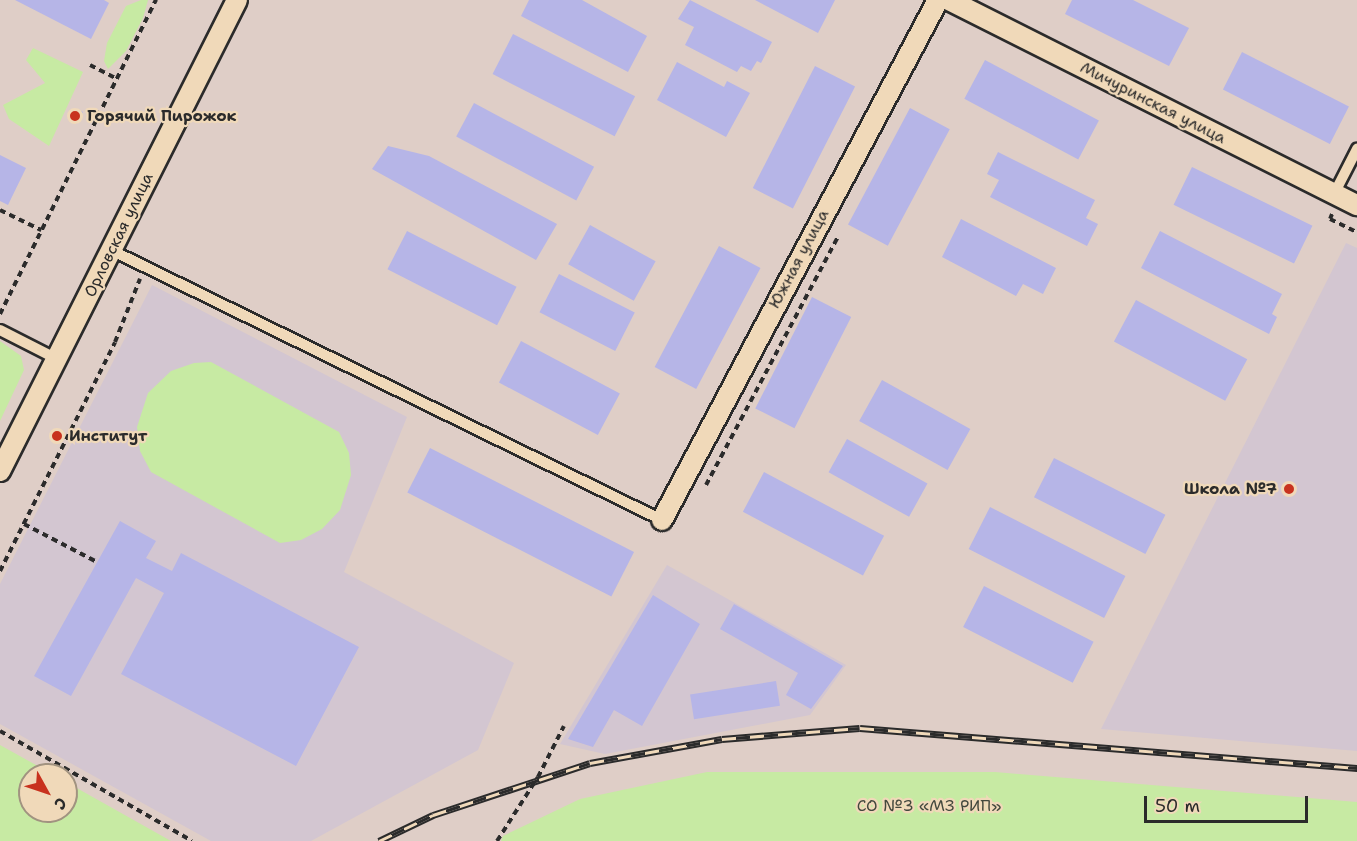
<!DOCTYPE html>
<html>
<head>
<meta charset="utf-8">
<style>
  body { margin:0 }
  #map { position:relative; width:1357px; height:841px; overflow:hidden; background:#dfcec7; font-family:"Shantell Sans",sans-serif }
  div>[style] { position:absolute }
  .built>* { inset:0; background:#d3c6d1 }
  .green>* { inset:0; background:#c7eaa3 }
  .building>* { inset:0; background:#b6b5e7; transform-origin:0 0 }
  .path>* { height:4px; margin-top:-2px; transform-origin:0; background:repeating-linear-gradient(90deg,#2b2b2b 0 6px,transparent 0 10.5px) }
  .roads { filter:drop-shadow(2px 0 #2b2b2b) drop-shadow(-2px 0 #2b2b2b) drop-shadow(0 2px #2b2b2b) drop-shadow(0 -2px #2b2b2b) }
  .service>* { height:10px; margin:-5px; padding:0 5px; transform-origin:5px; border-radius:5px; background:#f0d9b9 }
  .minor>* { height:20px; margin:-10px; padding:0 10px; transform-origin:10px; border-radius:10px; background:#f0d9b9 }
  .rail>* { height:7px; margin-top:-3.5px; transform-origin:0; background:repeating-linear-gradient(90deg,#f0d9b9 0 14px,#2b2b2b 0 28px); box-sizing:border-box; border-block:2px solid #2b2b2b }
  .dots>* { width:16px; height:16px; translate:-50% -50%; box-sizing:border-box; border:3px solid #f0d9b9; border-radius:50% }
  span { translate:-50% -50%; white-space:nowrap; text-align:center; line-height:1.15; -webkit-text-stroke:4.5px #f0d9b9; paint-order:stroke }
  .street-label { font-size:16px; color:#2b2b2b }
  .poi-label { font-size:16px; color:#2b2b2b; font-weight:700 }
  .left { translate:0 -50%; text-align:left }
  .right { translate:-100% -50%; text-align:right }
  .park-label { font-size:16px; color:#42483d }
  .north { position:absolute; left:18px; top:763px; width:60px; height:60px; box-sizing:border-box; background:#f0d9b9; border:2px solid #a19380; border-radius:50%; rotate:130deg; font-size:16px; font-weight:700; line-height:24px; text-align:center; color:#2b2b2b }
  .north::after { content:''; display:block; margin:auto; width:21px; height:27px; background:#c8321e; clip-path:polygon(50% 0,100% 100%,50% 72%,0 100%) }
  .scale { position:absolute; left:1144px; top:796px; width:164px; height:27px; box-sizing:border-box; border:3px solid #2b2b2b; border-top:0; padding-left:8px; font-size:18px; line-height:21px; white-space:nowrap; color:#2b2b2b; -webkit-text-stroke:4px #f0d9b9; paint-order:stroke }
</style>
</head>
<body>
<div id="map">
  <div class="built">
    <i style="clip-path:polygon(1346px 243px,1357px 248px,1357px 751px,1101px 729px)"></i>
    <i style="clip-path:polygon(152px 285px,407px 417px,344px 572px,514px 663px,478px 750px,311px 841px,211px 841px,0 724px,0 584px)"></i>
    <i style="clip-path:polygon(667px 565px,846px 665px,810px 715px,605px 754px,560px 744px)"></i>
  </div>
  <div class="green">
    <i style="clip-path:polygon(141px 0,148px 0,143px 18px,126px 51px,108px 69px,104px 61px,107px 43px,126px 6px)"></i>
    <i style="clip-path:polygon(33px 48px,83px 72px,49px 146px,9px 119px,3px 105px,45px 83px,26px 60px)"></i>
    <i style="clip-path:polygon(0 341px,21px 356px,24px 370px,0 421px)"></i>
    <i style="clip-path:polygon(211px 362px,339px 432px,349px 453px,351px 475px,340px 510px,322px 529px,301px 540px,280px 543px,151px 472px,140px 451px,137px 427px,148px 393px,171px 371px,194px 363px)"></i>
    <i style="clip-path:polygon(0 745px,54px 775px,30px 775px,30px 811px,66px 811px,66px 782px,171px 841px,0 841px)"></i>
    <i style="clip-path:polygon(707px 772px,995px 772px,1357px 802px,1357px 841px,501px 841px,503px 836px,580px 799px)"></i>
  </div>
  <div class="building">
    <i style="clip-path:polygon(15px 0,104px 0,109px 3px,91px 39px)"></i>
    <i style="clip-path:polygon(529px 0,582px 0,647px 36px,628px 72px,521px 16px)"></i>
    <i style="clip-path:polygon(690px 0,772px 42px,761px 63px,757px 61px,751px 71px,741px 66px,737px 72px,685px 45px,694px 27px,678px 19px)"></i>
    <i style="clip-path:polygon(755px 0,835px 0,818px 33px)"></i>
    <i style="clip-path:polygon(1072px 0,1133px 0,1189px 28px,1169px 66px,1065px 14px)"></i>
    <i style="left:513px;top:34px;width:137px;height:45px;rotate:27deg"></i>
    <i style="left:1242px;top:52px;width:120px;height:42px;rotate:27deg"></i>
    <i style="left:985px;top:60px;width:129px;height:44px;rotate:28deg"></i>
    <i style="clip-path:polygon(677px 62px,724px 87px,727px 81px,750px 93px,726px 137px,657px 100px)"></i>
    <i style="left:815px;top:66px;width:45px;height:137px;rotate:27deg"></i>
    <i style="left:474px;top:103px;width:136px;height:38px;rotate:28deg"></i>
    <i style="left:75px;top:108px;width:9px;height:13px;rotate:27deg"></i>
    <i style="left:910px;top:108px;width:45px;height:132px;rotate:28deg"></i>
    <i style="clip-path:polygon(388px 146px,429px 156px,557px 224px,536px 260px,372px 169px)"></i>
    <i style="clip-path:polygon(998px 152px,1095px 200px,1086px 218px,1098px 224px,1087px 246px,990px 197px,999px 180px,987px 174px)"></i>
    <i style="clip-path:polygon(0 155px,26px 168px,8px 205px,0 201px)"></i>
    <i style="left:1192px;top:167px;width:134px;height:42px;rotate:26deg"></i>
    <i style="clip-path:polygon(961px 219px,1056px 268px,1043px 294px,1023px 284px,1016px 296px,942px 257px)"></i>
    <i style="left:590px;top:225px;width:75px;height:45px;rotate:29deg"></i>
    <i style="left:407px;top:231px;width:123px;height:43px;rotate:27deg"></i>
    <i style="clip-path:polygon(1160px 231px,1282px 294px,1272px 314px,1277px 317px,1269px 334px,1141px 268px)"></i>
    <i style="left:719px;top:246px;width:47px;height:137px;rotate:28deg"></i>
    <i style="left:559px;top:274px;width:85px;height:43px;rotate:27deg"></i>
    <i style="left:812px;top:297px;width:44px;height:125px;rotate:27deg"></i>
    <i style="left:1136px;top:300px;width:126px;height:47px;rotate:28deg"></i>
    <i style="left:521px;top:341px;width:112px;height:47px;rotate:28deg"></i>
    <i style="left:882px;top:380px;width:101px;height:47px;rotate:29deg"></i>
    <i style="left:847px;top:439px;width:92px;height:38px;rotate:29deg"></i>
    <i style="left:430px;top:448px;width:229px;height:50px;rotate:27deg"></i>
    <i style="left:1054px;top:458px;width:125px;height:44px;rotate:27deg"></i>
    <i style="left:764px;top:472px;width:136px;height:45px;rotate:28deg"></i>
    <i style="left:990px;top:507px;width:152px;height:47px;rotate:27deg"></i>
    <i style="clip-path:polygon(120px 521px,156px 541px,146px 558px,172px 571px,181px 553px,359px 647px,296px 766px,121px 674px,164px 593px,136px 578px,71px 696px,34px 676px)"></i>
    <i style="left:984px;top:586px;width:123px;height:46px;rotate:27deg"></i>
    <i style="clip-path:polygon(653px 595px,700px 624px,642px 726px,614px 710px,593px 747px,568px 739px)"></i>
    <i style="clip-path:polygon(734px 604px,843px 666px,811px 709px,786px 695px,798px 673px,720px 629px)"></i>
    <i style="left:776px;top:681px;width:25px;height:87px;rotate:81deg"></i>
  </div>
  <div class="path">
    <i style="left:90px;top:65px;width:29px;rotate:27deg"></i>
    <i style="left:0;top:210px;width:46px;rotate:26deg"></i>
    <i style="left:1332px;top:214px;width:5px;rotate:112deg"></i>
    <i style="left:1330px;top:219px;width:30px;rotate:26deg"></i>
    <i style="left:0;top:314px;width:351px;rotate:-63.6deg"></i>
    <i style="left:706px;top:485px;width:283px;rotate:-62deg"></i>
    <i style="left:24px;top:524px;width:82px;rotate:27.5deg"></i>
    <i style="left:0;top:571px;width:256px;rotate:-63.3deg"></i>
    <i style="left:115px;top:342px;width:68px;rotate:-68.4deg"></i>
    <i style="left:0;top:731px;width:221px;rotate:29.8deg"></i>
    <i style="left:497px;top:841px;width:76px;rotate:-57.4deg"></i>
    <i style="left:538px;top:777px;width:57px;rotate:-63deg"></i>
  </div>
  <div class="roads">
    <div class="service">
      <i style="left:1334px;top:194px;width:51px;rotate:-62.9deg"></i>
      <i style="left:111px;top:250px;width:614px;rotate:26.11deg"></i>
      <i style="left:0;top:330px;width:64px;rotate:27deg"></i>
    </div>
    <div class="minor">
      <i style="left:949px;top:0;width:457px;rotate:26.7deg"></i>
      <i style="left:0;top:471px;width:527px;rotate:-63.29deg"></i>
      <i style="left:662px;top:520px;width:589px;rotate:-62.04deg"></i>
    </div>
  </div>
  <div class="rail">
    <i style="left:379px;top:841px;width:60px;rotate:-25.7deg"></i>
    <i style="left:433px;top:815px;width:165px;rotate:-18.3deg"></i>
    <i style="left:590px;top:763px;width:134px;rotate:-10.3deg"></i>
    <i style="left:722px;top:739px;width:138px;rotate:-4.6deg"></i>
    <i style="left:860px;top:728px;width:499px;rotate:4.6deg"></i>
  </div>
  <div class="dots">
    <i style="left:75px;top:116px;background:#c8321e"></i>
    <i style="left:57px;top:436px;background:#c8321e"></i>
    <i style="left:1289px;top:489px;background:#c8321e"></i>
  </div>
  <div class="street-label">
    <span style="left:1153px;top:103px;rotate:27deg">Мичуринская улица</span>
    <span style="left:119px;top:235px;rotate:-64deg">Орловская улица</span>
    <span style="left:799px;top:259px;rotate:-62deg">Южная улица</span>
  </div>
  <div class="poi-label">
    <span class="left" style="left:87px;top:116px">Горячий Пирожок</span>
    <span class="left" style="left:69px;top:436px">Институт</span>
    <span class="right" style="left:1277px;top:489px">Школа №7</span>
  </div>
  <div class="park-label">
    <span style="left:929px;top:806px">СО №3 «МЗ РИП»</span>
  </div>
  <div class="north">С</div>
  <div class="scale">50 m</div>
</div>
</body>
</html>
